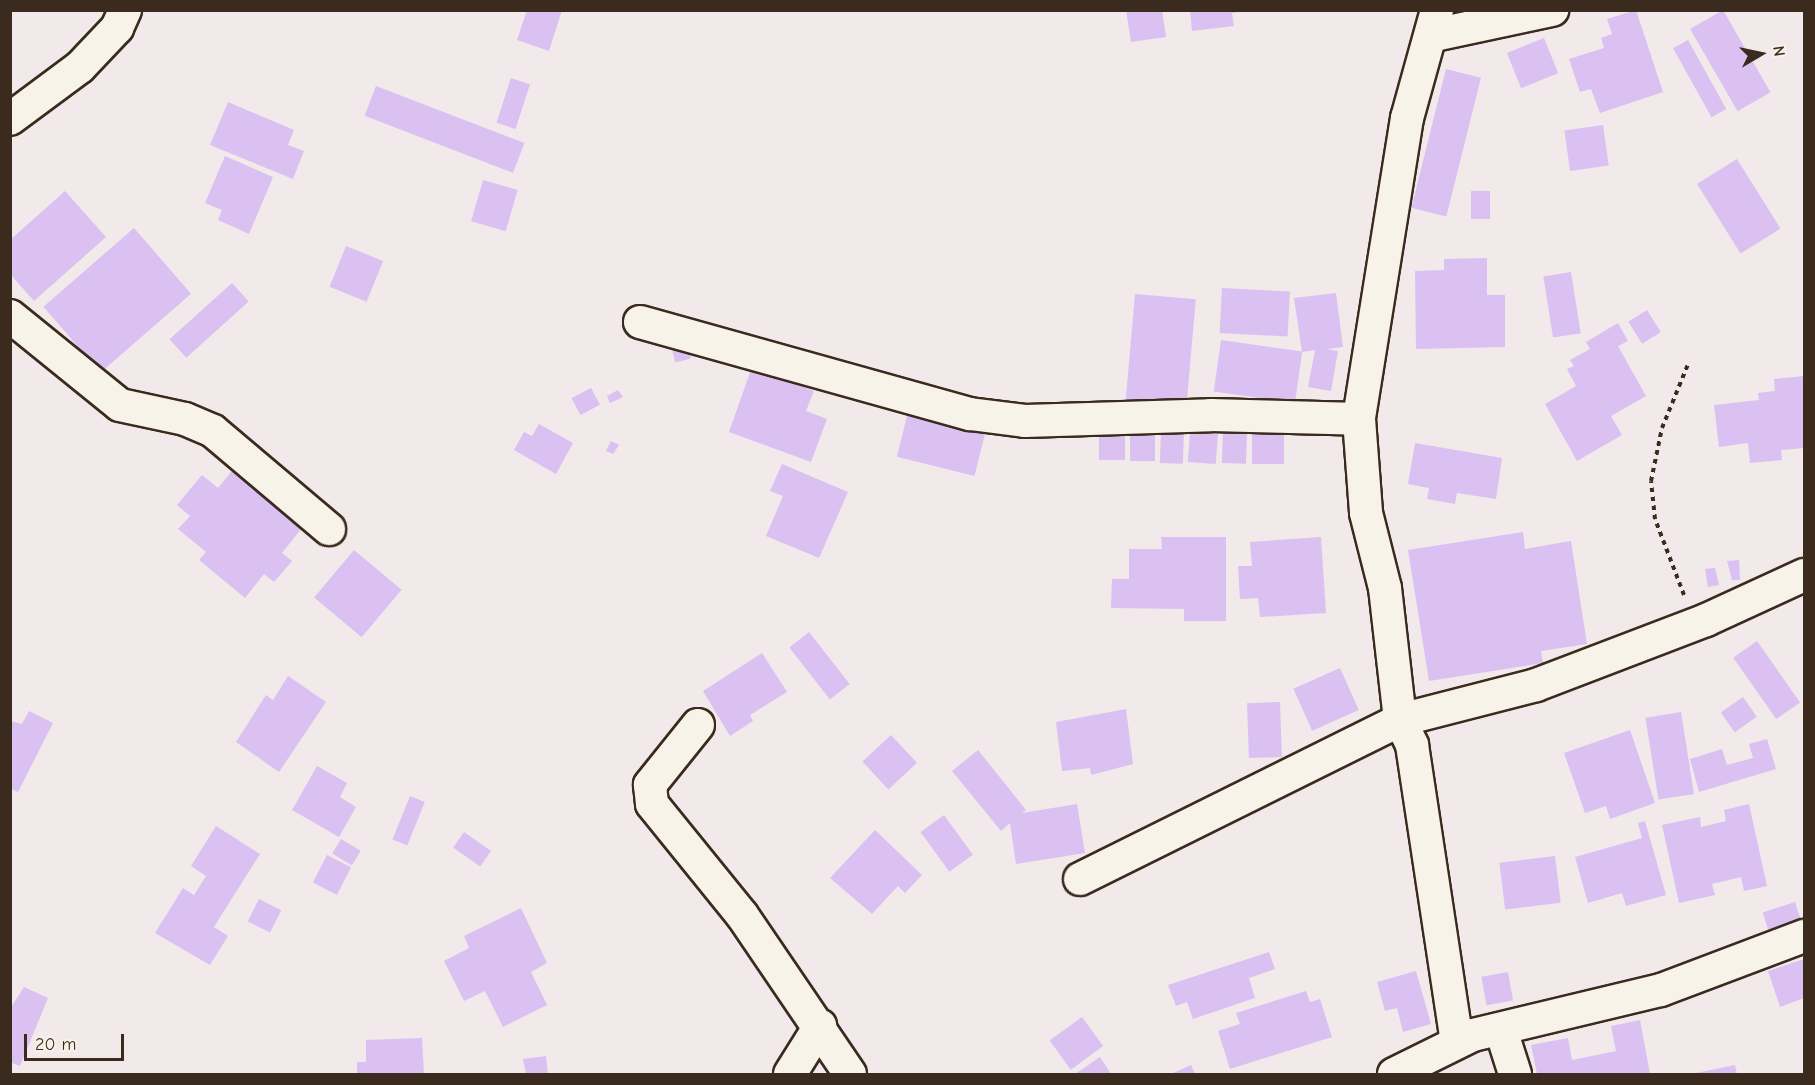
<!DOCTYPE html>
<html>
<head>
<meta charset="utf-8">
<style>
  body { margin:0 }
  #map { position:relative; width:1815px; height:1085px; overflow:hidden; background:#f1e9ea; font-family:"Comic Neue",sans-serif }
  div>[style] { position:absolute }
  .building>* { inset:0; background:#dac1f1; transform-origin:0 0 }
  .path>* { height:4px; margin-top:-2px; transform-origin:0; background:repeating-linear-gradient(90deg,#3b2a1e 0 4.5px,transparent 0 9px) }
  .roads { filter:drop-shadow(2px 0 #3b2a1e) drop-shadow(-2px 0 #3b2a1e) drop-shadow(0 2px #3b2a1e) drop-shadow(0 -2px #3b2a1e) }
  .minor>* { height:32px; margin:-16px; padding:0 16px; transform-origin:16px; border-radius:16px; background:#f7f3e8 }
  span { translate:-50% -50%; white-space:nowrap; text-align:center; line-height:1.15; -webkit-text-stroke:4.5px #f7f3e8; paint-order:stroke }
  .frame { position:absolute; inset:0; border:12px solid #3b2a1e; pointer-events:none }
  .north { position:absolute; left:1731px; top:24px; width:60px; height:60px; -webkit-text-stroke:4px #f7f3e8; paint-order:stroke; rotate:81deg; font-size:16px; font-weight:700; line-height:24px; text-align:center; color:#3b2a1e }
  .north::after { content:''; display:block; margin:auto; width:21px; height:27px; background:#3b2a1e; clip-path:polygon(50% 0,100% 100%,50% 72%,0 100%) }
  .scale { position:absolute; left:24px; top:1034px; width:100px; height:27px; box-sizing:border-box; border:3px solid #3b2a1e; border-top:0; padding-left:8px; font-size:18px; line-height:21px; white-space:nowrap; color:#3b2a1e; -webkit-text-stroke:4px #f7f3e8; paint-order:stroke }
</style>
</head>
<body>
<div id="map">
  <div class="building">
    <i style="clip-path:polygon(527px 10px,562px 10px,549px 51px,517px 40px)"></i>
    <i style="clip-path:polygon(1126px 10px,1162px 10px,1166px 37px,1131px 42px)"></i>
    <i style="clip-path:polygon(1190px 10px,1240px 10px,1240px 12px,1232px 13px,1234px 26px,1192px 31px)"></i>
    <i style="clip-path:polygon(1636px 10px,1663px 92px,1600px 113px,1591px 89px,1580px 92px,1569px 59px,1604px 48px,1601px 38px,1612px 34px,1607px 19px)"></i>
    <i style="left:1723px;top:10px;width:95px;height:38px;rotate:60deg"></i>
    <i style="left:1544px;top:38px;width:38px;height:40px;rotate:68deg"></i>
    <i style="left:1688px;top:40px;width:79px;height:17px;rotate:61deg"></i>
    <i style="left:1446px;top:69px;width:36px;height:143px;rotate:14deg"></i>
    <i style="left:511px;top:78px;width:20px;height:47px;rotate:18deg"></i>
    <i style="left:376px;top:86px;width:159px;height:32px;rotate:21deg"></i>
    <i style="clip-path:polygon(228px 102px,294px 130px,288px 145px,304px 151px,293px 179px,210px 145px)"></i>
    <i style="left:1603px;top:125px;width:41px;height:39px;rotate:82deg"></i>
    <i style="clip-path:polygon(225px 156px,273px 177px,249px 234px,218px 220px,222px 210px,205px 203px)"></i>
    <i style="left:1737px;top:159px;width:82px;height:47px;rotate:58deg"></i>
    <i style="left:483px;top:180px;width:36px;height:43px;rotate:16deg"></i>
    <i style="clip-path:polygon(65px 191px,106px 237px,34px 301px,10px 274px,10px 240px)"></i>
    <i style="left:1471px;top:191px;width:19px;height:28px"></i>
    <i style="left:134px;top:228px;width:87px;height:120px;rotate:49deg"></i>
    <i style="left:346px;top:246px;width:40px;height:44px;rotate:22deg"></i>
    <i style="clip-path:polygon(1487px 258px,1487px 295px,1505px 295px,1505px 347px,1416px 349px,1415px 271px,1444px 270px,1444px 259px)"></i>
    <i style="left:1571px;top:272px;width:62px;height:28px;rotate:81deg"></i>
    <i style="left:232px;top:283px;width:25px;height:84px;rotate:48deg"></i>
    <i style="left:1222px;top:288px;width:68px;height:45px;rotate:3deg"></i>
    <i style="clip-path:polygon(1336px 293px,1343px 347px,1327px 349px,1338px 351px,1331px 391px,1308px 387px,1315px 350px,1302px 352px,1294px 298px)"></i>
    <i style="left:1135px;top:294px;width:61px;height:107px;rotate:5deg"></i>
    <i style="left:1647px;top:310px;width:26px;height:22px;rotate:58deg"></i>
    <i style="clip-path:polygon(1618px 323px,1628px 341px,1618px 346px,1646px 396px,1611px 416px,1622px 435px,1577px 461px,1545px 404px,1576px 386px,1567px 369px,1574px 366px,1570px 360px,1590px 349px,1586px 342px)"></i>
    <i style="left:1221px;top:340px;width:82px;height:52px;rotate:8deg"></i>
    <i style="left:687px;top:343px;width:16px;height:16px;rotate:76deg"></i>
    <i style="clip-path:polygon(752px 367px,788px 371px,785px 380px,814px 391px,806px 411px,827px 419px,811px 462px,729px 432px)"></i>
    <i style="clip-path:polygon(1804px 376px,1804px 448px,1781px 450px,1782px 460px,1750px 463px,1748px 443px,1719px 447px,1714px 405px,1759px 400px,1758px 393px,1775px 391px,1774px 379px)"></i>
    <i style="left:591px;top:388px;width:19px;height:22px;rotate:62deg"></i>
    <i style="clip-path:polygon(618px 390px,623px 397px,610px 403px,607px 396px)"></i>
    <i style="left:908px;top:412px;width:80px;height:46px;rotate:14deg"></i>
    <i style="clip-path:polygon(539px 424px,573px 443px,556px 474px,514px 450px,524px 432px,532px 436px)"></i>
    <i style="left:1099px;top:428px;width:26px;height:32px"></i>
    <i style="left:1155px;top:428px;width:33px;height:25px;rotate:90deg"></i>
    <i style="left:1161px;top:430px;width:23px;height:33px;rotate:2deg"></i>
    <i style="left:1190px;top:431px;width:28px;height:31px;rotate:4deg"></i>
    <i style="left:1223px;top:432px;width:24px;height:31px;rotate:2deg"></i>
    <i style="left:1252px;top:433px;width:32px;height:31px"></i>
    <i style="clip-path:polygon(611px 441px,619px 445px,613px 454px,606px 451px)"></i>
    <i style="clip-path:polygon(1415px 443px,1502px 458px,1496px 499px,1457px 493px,1455px 504px,1427px 499px,1429px 488px,1408px 484px)"></i>
    <i style="clip-path:polygon(782px 464px,848px 492px,819px 558px,766px 536px,783px 496px,770px 491px)"></i>
    <i style="clip-path:polygon(236px 466px,305px 524px,282px 553px,292px 561px,274px 582px,264px 574px,245px 598px,199px 560px,206px 552px,178px 529px,190px 516px,177px 505px,202px 475px,218px 488px)"></i>
    <i style="clip-path:polygon(1523px 532px,1525px 549px,1571px 541px,1587px 644px,1541px 651px,1543px 663px,1429px 681px,1408px 550px)"></i>
    <i style="clip-path:polygon(1161px 537px,1226px 537px,1226px 621px,1184px 621px,1184px 609px,1111px 608px,1112px 579px,1129px 579px,1129px 549px,1162px 549px)"></i>
    <i style="clip-path:polygon(1321px 537px,1326px 613px,1260px 617px,1258px 598px,1240px 599px,1238px 566px,1252px 566px,1250px 542px)"></i>
    <i style="left:354px;top:550px;width:62px;height:62px;rotate:40deg"></i>
    <i style="clip-path:polygon(1739px 560px,1740px 580px,1732px 580px,1727px 561px)"></i>
    <i style="clip-path:polygon(1715px 568px,1719px 585px,1708px 587px,1705px 569px)"></i>
    <i style="left:809px;top:632px;width:66px;height:25px;rotate:52deg"></i>
    <i style="left:1757px;top:641px;width:75px;height:29px;rotate:55deg"></i>
    <i style="clip-path:polygon(762px 653px,787px 692px,750px 715px,753px 721px,730px 736px,703px 691px)"></i>
    <i style="left:1340px;top:668px;width:46px;height:51px;rotate:66deg"></i>
    <i style="clip-path:polygon(288px 676px,326px 702px,279px 772px,236px 742px,266px 695px,273px 700px)"></i>
    <i style="left:1743px;top:697px;width:24px;height:27px;rotate:55deg"></i>
    <i style="left:1280px;top:702px;width:55px;height:33px;rotate:88deg"></i>
    <i style="clip-path:polygon(1126px 709px,1133px 764px,1091px 775px,1090px 768px,1062px 771px,1056px 722px)"></i>
    <i style="clip-path:polygon(29px 711px,53px 723px,18px 792px,10px 788px,10px 721px,22px 724px)"></i>
    <i style="left:1681px;top:712px;width:83px;height:36px;rotate:81deg"></i>
    <i style="clip-path:polygon(1630px 730px,1655px 803px,1610px 819px,1606px 806px,1585px 813px,1564px 753px)"></i>
    <i style="left:891px;top:735px;width:38px;height:39px;rotate:47deg"></i>
    <i style="clip-path:polygon(1767px 739px,1776px 769px,1699px 792px,1690px 759px,1722px 749px,1727px 765px,1753px 758px,1749px 744px)"></i>
    <i style="clip-path:polygon(978px 750px,1026px 810px,1022px 813px,1077px 804px,1085px 853px,1016px 864px,1010px 823px,1001px 831px,952px 771px)"></i>
    <i style="clip-path:polygon(317px 766px,347px 783px,340px 797px,356px 807px,339px 837px,292px 810px)"></i>
    <i style="left:410px;top:796px;width:16px;height:47px;rotate:22deg"></i>
    <i style="clip-path:polygon(1749px 804px,1767px 886px,1744px 891px,1741px 877px,1712px 884px,1715px 895px,1679px 903px,1662px 825px,1700px 817px,1701px 827px,1726px 821px,1724px 810px)"></i>
    <i style="left:944px;top:815px;width:49px;height:29px;rotate:54deg"></i>
    <i style="clip-path:polygon(1645px 821px,1666px 895px,1626px 906px,1622px 893px,1588px 903px,1575px 857px,1642px 838px,1638px 823px)"></i>
    <i style="clip-path:polygon(216px 826px,260px 854px,214px 927px,228px 936px,210px 965px,155px 933px,183px 888px,194px 895px,206px 876px,191px 866px)"></i>
    <i style="clip-path:polygon(875px 830px,922px 875px,905px 893px,898px 886px,872px 914px,830px 878px)"></i>
    <i style="left:464px;top:832px;width:33px;height:19px;rotate:35deg"></i>
    <i style="left:341px;top:839px;width:23px;height:17px;rotate:31deg"></i>
    <i style="left:327px;top:855px;width:27px;height:31px;rotate:27deg"></i>
    <i style="left:1555px;top:856px;width:47px;height:56px;rotate:83deg"></i>
    <i style="left:259px;top:899px;width:25px;height:25px;rotate:27deg"></i>
    <i style="left:1795px;top:902px;width:28px;height:34px;rotate:72deg"></i>
    <i style="clip-path:polygon(521px 908px,547px 963px,531px 972px,547px 1005px,503px 1027px,485px 991px,464px 1001px,444px 961px,469px 948px,464px 936px)"></i>
    <i style="clip-path:polygon(1269px 952px,1275px 969px,1249px 978px,1255px 998px,1193px 1019px,1187px 1002px,1176px 1006px,1168px 985px)"></i>
    <i style="clip-path:polygon(1804px 959px,1804px 998px,1780px 1007px,1768px 971px)"></i>
    <i style="clip-path:polygon(1416px 971px,1431px 1024px,1403px 1032px,1397px 1008px,1385px 1011px,1377px 982px)"></i>
    <i style="left:1508px;top:972px;width:29px;height:27px;rotate:80deg"></i>
    <i style="clip-path:polygon(24px 987px,48px 998px,20px 1066px,10px 1062px,10px 1009px)"></i>
    <i style="clip-path:polygon(1306px 991px,1310px 1002px,1320px 999px,1332px 1037px,1230px 1069px,1218px 1031px,1240px 1024px,1236px 1013px)"></i>
    <i style="left:1082px;top:1017px;width:36px;height:40px;rotate:54deg"></i>
    <i style="clip-path:polygon(1640px 1020px,1650px 1074px,1537px 1074px,1531px 1045px,1568px 1038px,1572px 1060px,1616px 1051px,1611px 1026px)"></i>
    <i style="clip-path:polygon(422px 1038px,424px 1074px,357px 1074px,357px 1062px,366px 1062px,366px 1040px)"></i>
    <i style="clip-path:polygon(546px 1056px,548px 1074px,526px 1074px,523px 1059px)"></i>
    <i style="clip-path:polygon(1100px 1057px,1111px 1074px,1075px 1074px)"></i>
    <i style="clip-path:polygon(1191px 1065px,1195px 1074px,1171px 1074px)"></i>
    <i style="clip-path:polygon(1735px 1065px,1737px 1074px,1696px 1074px,1696px 1073px)"></i>
  </div>
  <div class="path">
    <i style="left:1684px;top:595px;width:81px;rotate:-110.9deg"></i>
    <i style="left:1655px;top:519px;width:38px;rotate:-96deg"></i>
    <i style="left:1651px;top:481px;width:54px;rotate:-78.3deg"></i>
    <i style="left:1662px;top:428px;width:71px;rotate:-67.8deg"></i>
  </div>
  <div class="roads">
    <div class="minor">
      <i style="left:1437px;top:10px;width:112px;rotate:105.5deg"></i>
      <i style="left:1407px;top:118px;width:305px;rotate:99.1deg"></i>
      <i style="left:1359px;top:419px;width:94px;rotate:85.7deg"></i>
      <i style="left:1366px;top:513px;width:77px;rotate:75.8deg"></i>
      <i style="left:1385px;top:588px;width:133px;rotate:83.5deg"></i>
      <i style="left:1400px;top:720px;width:28px;rotate:64deg"></i>
      <i style="left:1412px;top:745px;width:299px;rotate:81.4deg"></i>
      <i style="left:1434px;top:35px;width:121px;rotate:-12deg"></i>
      <i style="left:10px;top:119px;width:87px;rotate:-36.6deg"></i>
      <i style="left:80px;top:67px;width:54px;rotate:-46.5deg"></i>
      <i style="left:117px;top:28px;width:20px;rotate:-66deg"></i>
      <i style="left:10px;top:316px;width:141px;rotate:39deg"></i>
      <i style="left:120px;top:405px;width:66px;rotate:12.2deg"></i>
      <i style="left:185px;top:419px;width:30px;rotate:23deg"></i>
      <i style="left:213px;top:431px;width:152px;rotate:40.2deg"></i>
      <i style="left:640px;top:322px;width:343px;rotate:15.6deg"></i>
      <i style="left:970px;top:414px;width:55px;rotate:7.3deg"></i>
      <i style="left:1025px;top:421px;width:186px;rotate:-1.8deg"></i>
      <i style="left:1211px;top:415px;width:148px;rotate:1.5deg"></i>
      <i style="left:698px;top:725px;width:77px;rotate:128.7deg"></i>
      <i style="left:650px;top:785px;width:19px;rotate:84deg"></i>
      <i style="left:652px;top:804px;width:143px;rotate:51deg"></i>
      <i style="left:742px;top:915px;width:192px;rotate:55.8deg"></i>
      <i style="left:1080px;top:879px;width:357px;rotate:-26.4deg"></i>
      <i style="left:1400px;top:720px;width:140px;rotate:-14.4deg"></i>
      <i style="left:1536px;top:685px;width:182px;rotate:-20.9deg"></i>
      <i style="left:1706px;top:620px;width:108px;rotate:-24.7deg"></i>
      <i style="left:1501px;top:1030px;width:46px;rotate:72.3deg"></i>
      <i style="left:790px;top:1074px;width:57px;rotate:-58deg"></i>
      <i style="left:1394px;top:1074px;width:88px;rotate:-26.3deg"></i>
      <i style="left:1473px;top:1035px;width:193px;rotate:-13.5deg"></i>
      <i style="left:1661px;top:990px;width:153px;rotate:-20.7deg"></i>
    </div>
  </div>
  <div class="frame"></div>
  <div class="north">N</div>
  <div class="scale">20 m</div>
</div>
</body>
</html>
